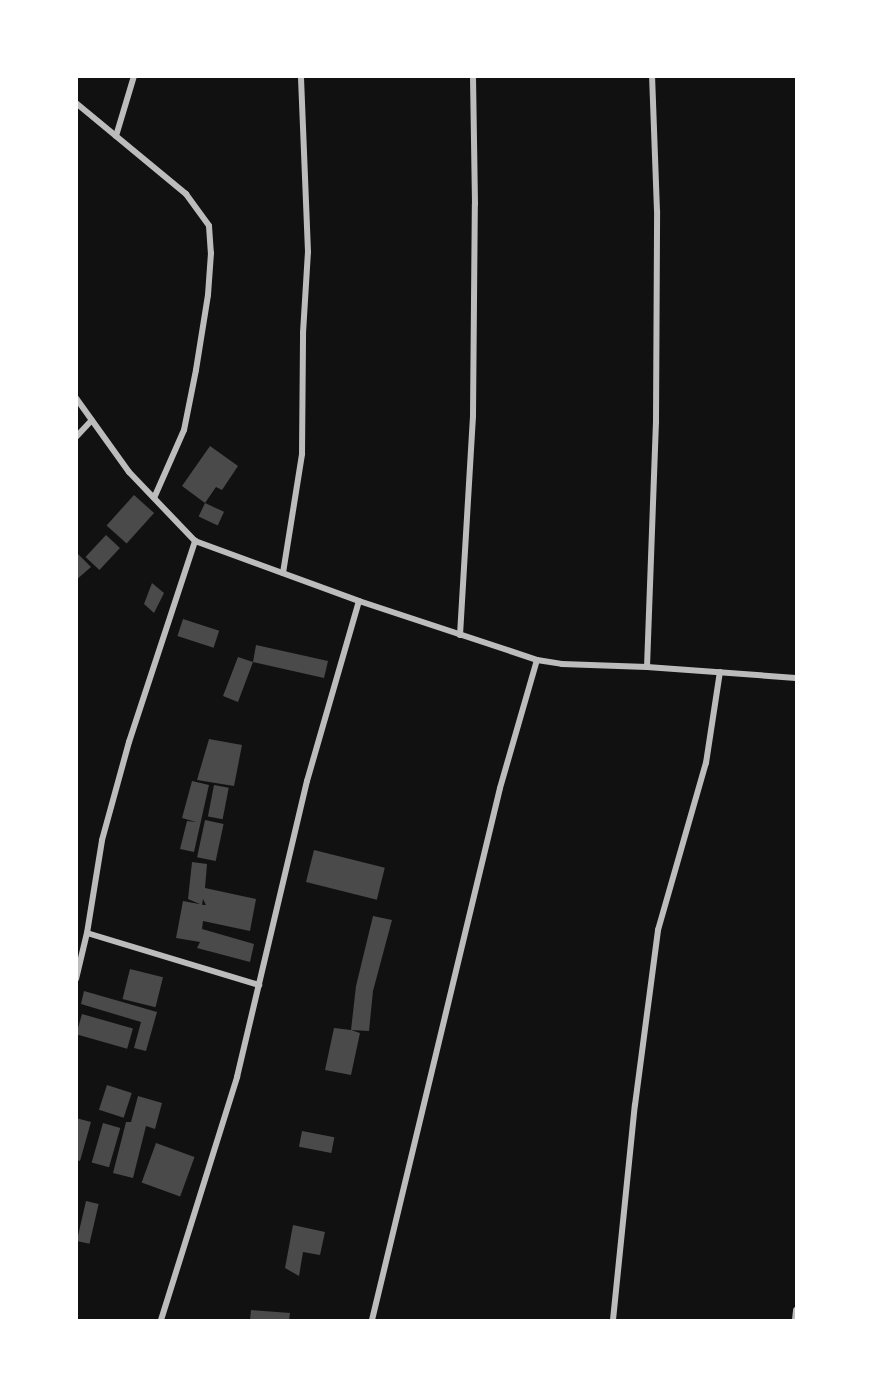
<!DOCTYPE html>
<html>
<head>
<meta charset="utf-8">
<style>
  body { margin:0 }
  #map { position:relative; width:873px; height:1397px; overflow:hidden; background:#111; font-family:"Libre Baskerville",serif }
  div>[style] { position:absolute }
  .building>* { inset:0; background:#4a4a4a; transform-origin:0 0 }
  .minor>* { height:6px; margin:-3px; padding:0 3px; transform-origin:3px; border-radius:3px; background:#bcbcbc }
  span { translate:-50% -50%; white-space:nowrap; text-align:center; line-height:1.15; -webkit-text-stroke:6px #fff; paint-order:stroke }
  .frame { position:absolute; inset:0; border:78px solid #fff; pointer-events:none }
</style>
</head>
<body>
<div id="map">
  <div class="building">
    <i style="clip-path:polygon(210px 446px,238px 466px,222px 490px,216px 487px,205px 503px,182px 486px)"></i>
    <i style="left:134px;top:495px;width:27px;height:41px;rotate:42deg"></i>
    <i style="left:205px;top:503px;width:21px;height:15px;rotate:25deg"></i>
    <i style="left:106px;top:535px;width:19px;height:30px;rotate:43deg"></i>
    <i style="clip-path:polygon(76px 552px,91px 567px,76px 580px)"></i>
    <i style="clip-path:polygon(152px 583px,164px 593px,154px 613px,144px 604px)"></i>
    <i style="left:183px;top:619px;width:38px;height:18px;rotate:18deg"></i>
    <i style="clip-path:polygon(256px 645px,328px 661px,324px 678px,253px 662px,238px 702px,223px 696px,238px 657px,253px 662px)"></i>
    <i style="clip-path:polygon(209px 739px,242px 745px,234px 786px,197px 780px)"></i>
    <i style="clip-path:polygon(192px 781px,209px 785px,194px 852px,180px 849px,187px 821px,196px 822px,182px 818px)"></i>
    <i style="left:214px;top:785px;width:15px;height:32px;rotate:11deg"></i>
    <i style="left:205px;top:820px;width:19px;height:38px;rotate:12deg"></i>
    <i style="left:314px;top:850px;width:73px;height:33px;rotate:14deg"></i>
    <i style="clip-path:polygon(192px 862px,207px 864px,205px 888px,256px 899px,250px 931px,203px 921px,202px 929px,254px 944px,250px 962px,197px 948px,200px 942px,176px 938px,183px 901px,204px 905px,206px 905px,203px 899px,202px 905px,188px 899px)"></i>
    <i style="clip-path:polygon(373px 916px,392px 920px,373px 991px,369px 1031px,351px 1030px,360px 1033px,351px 1075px,325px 1070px,334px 1028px,351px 1030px,356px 986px)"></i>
    <i style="left:130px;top:969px;width:34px;height:31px;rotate:14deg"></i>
    <i style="clip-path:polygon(84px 991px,157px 1012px,146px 1051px,134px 1048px,141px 1022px,81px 1004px)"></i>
    <i style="left:82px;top:1014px;width:53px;height:21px;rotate:16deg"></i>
    <i style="left:107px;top:1085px;width:26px;height:26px;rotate:18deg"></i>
    <i style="clip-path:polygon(138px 1096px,162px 1103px,155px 1129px,146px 1126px,133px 1178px,113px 1173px,126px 1122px,131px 1122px)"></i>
    <i style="clip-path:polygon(76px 1118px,91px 1122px,80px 1161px,76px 1160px)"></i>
    <i style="left:103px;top:1123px;width:18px;height:41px;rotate:16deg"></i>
    <i style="left:302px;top:1131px;width:33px;height:16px;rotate:11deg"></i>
    <i style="left:156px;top:1143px;width:41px;height:42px;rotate:20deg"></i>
    <i style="left:86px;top:1201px;width:13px;height:41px;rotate:13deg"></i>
    <i style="clip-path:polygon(293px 1225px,325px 1232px,320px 1255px,303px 1252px,299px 1276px,285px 1268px)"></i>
    <i style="clip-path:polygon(251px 1310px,290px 1313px,289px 1320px,250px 1320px)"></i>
  </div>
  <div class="minor">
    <i style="left:76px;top:103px;width:143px;rotate:39.6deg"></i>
    <i style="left:186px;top:194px;width:39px;rotate:54deg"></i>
    <i style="left:209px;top:226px;width:27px;rotate:86deg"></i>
    <i style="left:211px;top:253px;width:42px;rotate:94.1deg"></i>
    <i style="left:208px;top:295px;width:76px;rotate:99.1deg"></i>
    <i style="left:196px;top:370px;width:61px;rotate:101.3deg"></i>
    <i style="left:184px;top:430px;width:74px;rotate:113.8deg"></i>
    <i style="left:116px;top:136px;width:63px;rotate:-73.3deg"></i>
    <i style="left:76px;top:398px;width:91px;rotate:54.4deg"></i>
    <i style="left:129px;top:472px;width:95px;rotate:46.3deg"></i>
    <i style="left:195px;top:541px;width:175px;rotate:20.1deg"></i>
    <i style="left:359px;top:601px;width:188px;rotate:18.3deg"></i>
    <i style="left:537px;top:660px;width:25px;rotate:9deg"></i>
    <i style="left:562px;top:664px;width:85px;rotate:2deg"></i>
    <i style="left:647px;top:667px;width:149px;rotate:4.2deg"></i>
    <i style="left:76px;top:437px;width:23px;rotate:-47deg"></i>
    <i style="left:283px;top:573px;width:121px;rotate:-80.9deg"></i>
    <i style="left:302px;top:454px;width:121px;rotate:-89.5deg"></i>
    <i style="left:303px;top:333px;width:81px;rotate:-86.5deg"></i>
    <i style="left:308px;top:252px;width:176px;rotate:-92.3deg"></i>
    <i style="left:460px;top:635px;width:219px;rotate:-86.6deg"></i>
    <i style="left:473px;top:416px;width:212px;rotate:-89.5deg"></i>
    <i style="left:475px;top:204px;width:128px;rotate:-90.9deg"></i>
    <i style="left:647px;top:667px;width:245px;rotate:-87.9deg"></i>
    <i style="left:656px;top:422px;width:211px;rotate:-89.7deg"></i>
    <i style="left:657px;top:211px;width:135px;rotate:-92.1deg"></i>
    <i style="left:87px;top:933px;width:180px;rotate:16.8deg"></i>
    <i style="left:76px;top:979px;width:47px;rotate:-76.6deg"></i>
    <i style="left:87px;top:933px;width:94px;rotate:-80.8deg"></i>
    <i style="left:102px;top:840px;width:102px;rotate:-74.6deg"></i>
    <i style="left:129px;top:742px;width:212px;rotate:-71.8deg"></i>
    <i style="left:161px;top:1320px;width:255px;rotate:-72.6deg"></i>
    <i style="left:237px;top:1077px;width:304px;rotate:-76.7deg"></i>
    <i style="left:307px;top:781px;width:187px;rotate:-73.9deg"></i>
    <i style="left:372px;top:1320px;width:547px;rotate:-76.47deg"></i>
    <i style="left:500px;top:788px;width:133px;rotate:-73.9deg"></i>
    <i style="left:613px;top:1320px;width:216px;rotate:-84.2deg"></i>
    <i style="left:635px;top:1105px;width:177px;rotate:-82.5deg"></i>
    <i style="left:658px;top:930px;width:174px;rotate:-74deg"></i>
    <i style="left:706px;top:763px;width:92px;rotate:-81.3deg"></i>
    <i style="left:795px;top:1320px;width:10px;rotate:-84deg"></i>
  </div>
  <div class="frame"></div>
</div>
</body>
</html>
